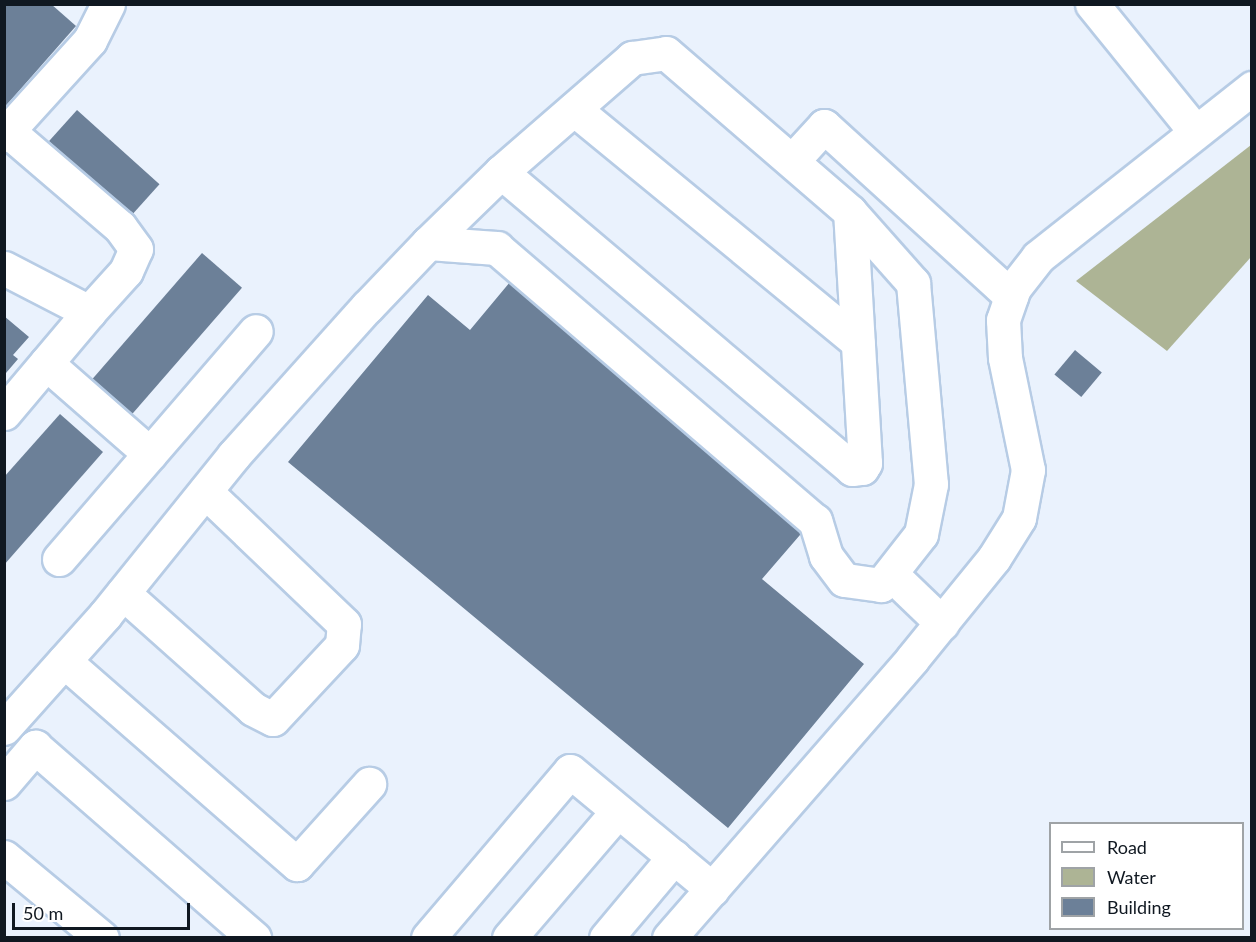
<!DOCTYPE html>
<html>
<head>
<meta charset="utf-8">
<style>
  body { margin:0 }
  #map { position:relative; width:1256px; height:942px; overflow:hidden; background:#eaf2fd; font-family:Lato,sans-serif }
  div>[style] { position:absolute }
  .water>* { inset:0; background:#adb495 }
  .building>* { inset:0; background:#6c8098; transform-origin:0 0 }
  .roads { filter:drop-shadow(2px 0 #b7cce5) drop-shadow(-2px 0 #b7cce5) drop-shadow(0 2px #b7cce5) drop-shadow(0 -2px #b7cce5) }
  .minor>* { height:33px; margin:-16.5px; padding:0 16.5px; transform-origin:16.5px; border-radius:16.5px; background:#fff }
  span { translate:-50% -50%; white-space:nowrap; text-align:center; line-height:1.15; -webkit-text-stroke:4.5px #fff; paint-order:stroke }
  .frame { position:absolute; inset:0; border:6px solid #101821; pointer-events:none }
  .legend { position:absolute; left:1049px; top:822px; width:195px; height:108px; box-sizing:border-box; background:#fff; border:2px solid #9fa3a6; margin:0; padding:8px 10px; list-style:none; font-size:18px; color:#101821 }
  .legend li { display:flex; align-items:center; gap:12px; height:30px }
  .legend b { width:30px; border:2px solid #9fa3a6 }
  .scale { position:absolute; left:12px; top:903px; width:178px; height:27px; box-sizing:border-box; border:3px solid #101821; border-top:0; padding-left:8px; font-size:18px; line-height:21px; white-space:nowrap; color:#101821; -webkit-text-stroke:4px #fff; paint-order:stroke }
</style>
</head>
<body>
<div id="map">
  <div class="water">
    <i style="clip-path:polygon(1251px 145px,1251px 257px,1167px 351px,1076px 281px)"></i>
  </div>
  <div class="building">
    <i style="clip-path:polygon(4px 4px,51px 4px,76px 26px,4px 108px)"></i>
    <i style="left:77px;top:110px;width:111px;height:42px;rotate:42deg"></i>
    <i style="left:202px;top:253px;width:53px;height:173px;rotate:41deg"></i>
    <i style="clip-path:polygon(510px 282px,806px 528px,762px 579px,864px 664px,728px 828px,288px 462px,428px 295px,470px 330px)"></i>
    <i style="clip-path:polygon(4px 316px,29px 337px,13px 355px,18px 359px,6px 373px)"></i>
    <i style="left:1075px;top:350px;width:35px;height:32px;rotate:40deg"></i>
    <i style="clip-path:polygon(60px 414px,103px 452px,4px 565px,4px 477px)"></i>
  </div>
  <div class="roads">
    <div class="minor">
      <i style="left:1092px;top:4px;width:162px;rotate:51deg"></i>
      <i style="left:574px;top:109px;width:367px;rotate:39.4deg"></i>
      <i style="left:4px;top:135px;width:128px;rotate:-47.8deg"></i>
      <i style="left:90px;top:40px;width:40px;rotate:-63.4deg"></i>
      <i style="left:793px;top:160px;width:46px;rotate:-47.6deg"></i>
      <i style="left:824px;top:126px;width:253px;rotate:42.3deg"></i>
      <i style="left:501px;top:172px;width:460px;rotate:40.2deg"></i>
      <i style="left:852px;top:469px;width:10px;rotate:-6deg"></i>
      <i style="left:862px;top:468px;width:6px;rotate:-59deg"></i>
      <i style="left:865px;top:463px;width:251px;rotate:-93.4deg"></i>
      <i style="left:4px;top:268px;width:96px;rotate:27.4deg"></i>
      <i style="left:89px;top:312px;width:55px;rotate:-47.9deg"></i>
      <i style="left:126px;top:271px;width:24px;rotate:-66deg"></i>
      <i style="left:136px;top:249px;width:27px;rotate:-126deg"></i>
      <i style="left:120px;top:227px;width:148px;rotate:-139.4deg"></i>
      <i style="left:46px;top:363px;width:138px;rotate:41.2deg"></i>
      <i style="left:4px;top:413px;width:132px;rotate:-49.9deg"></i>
      <i style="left:59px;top:559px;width:301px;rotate:-49.2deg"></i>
      <i style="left:891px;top:574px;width:71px;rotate:43.9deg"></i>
      <i style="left:123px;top:593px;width:174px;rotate:41.7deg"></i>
      <i style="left:253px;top:709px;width:22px;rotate:27deg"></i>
      <i style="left:273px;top:719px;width:101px;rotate:-47deg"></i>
      <i style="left:342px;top:645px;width:21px;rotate:-85deg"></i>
      <i style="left:344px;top:624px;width:192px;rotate:-136.3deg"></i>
      <i style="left:64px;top:661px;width:309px;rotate:41.1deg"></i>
      <i style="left:297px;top:864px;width:108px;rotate:-48deg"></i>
      <i style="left:4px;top:728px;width:152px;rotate:-48.2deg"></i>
      <i style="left:105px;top:615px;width:206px;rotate:-51.1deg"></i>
      <i style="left:234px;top:455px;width:199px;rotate:-48.1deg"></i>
      <i style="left:367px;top:307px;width:88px;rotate:-46.4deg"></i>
      <i style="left:428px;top:243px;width:102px;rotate:-44.2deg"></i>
      <i style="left:501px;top:172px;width:174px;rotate:-41deg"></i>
      <i style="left:632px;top:58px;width:34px;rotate:-8deg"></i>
      <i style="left:666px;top:53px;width:243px;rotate:40.8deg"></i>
      <i style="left:850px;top:212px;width:95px;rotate:48.4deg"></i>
      <i style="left:913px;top:283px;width:202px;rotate:84.9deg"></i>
      <i style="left:931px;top:484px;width:51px;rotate:101.3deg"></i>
      <i style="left:921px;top:534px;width:65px;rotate:128.1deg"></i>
      <i style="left:881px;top:585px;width:37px;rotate:-172deg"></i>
      <i style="left:844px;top:580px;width:30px;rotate:-127deg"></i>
      <i style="left:826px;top:556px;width:37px;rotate:-107deg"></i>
      <i style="left:815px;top:521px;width:419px;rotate:-139.4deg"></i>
      <i style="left:497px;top:248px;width:69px;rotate:-175.9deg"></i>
      <i style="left:4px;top:783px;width:48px;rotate:-49.3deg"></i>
      <i style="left:35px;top:747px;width:291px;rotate:41.1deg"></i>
      <i style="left:4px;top:857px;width:127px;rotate:39.6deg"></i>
      <i style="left:428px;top:938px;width:219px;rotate:-49.6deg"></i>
      <i style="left:570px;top:771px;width:185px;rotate:39.7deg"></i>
      <i style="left:509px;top:938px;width:167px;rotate:-49.4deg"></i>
      <i style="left:606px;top:938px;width:106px;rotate:-50deg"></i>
      <i style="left:669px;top:938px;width:370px;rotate:-48.9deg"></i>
      <i style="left:912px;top:659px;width:130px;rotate:-50.9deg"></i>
      <i style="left:994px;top:558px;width:47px;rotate:-58deg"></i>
      <i style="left:1019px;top:518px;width:49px;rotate:-79.4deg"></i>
      <i style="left:1028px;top:470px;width:114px;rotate:-101.6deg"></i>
      <i style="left:1005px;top:358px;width:38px;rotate:-93deg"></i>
      <i style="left:1003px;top:320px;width:34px;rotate:-71deg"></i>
      <i style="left:1014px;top:288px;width:39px;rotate:-52deg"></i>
      <i style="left:1038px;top:257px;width:273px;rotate:-38.3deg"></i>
    </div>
  </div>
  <div class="frame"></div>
  <ul class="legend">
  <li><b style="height:8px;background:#fff"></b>Road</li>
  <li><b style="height:16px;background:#adb495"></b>Water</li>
  <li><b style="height:16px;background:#6c8098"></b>Building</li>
  </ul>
  <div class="scale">50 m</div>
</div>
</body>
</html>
